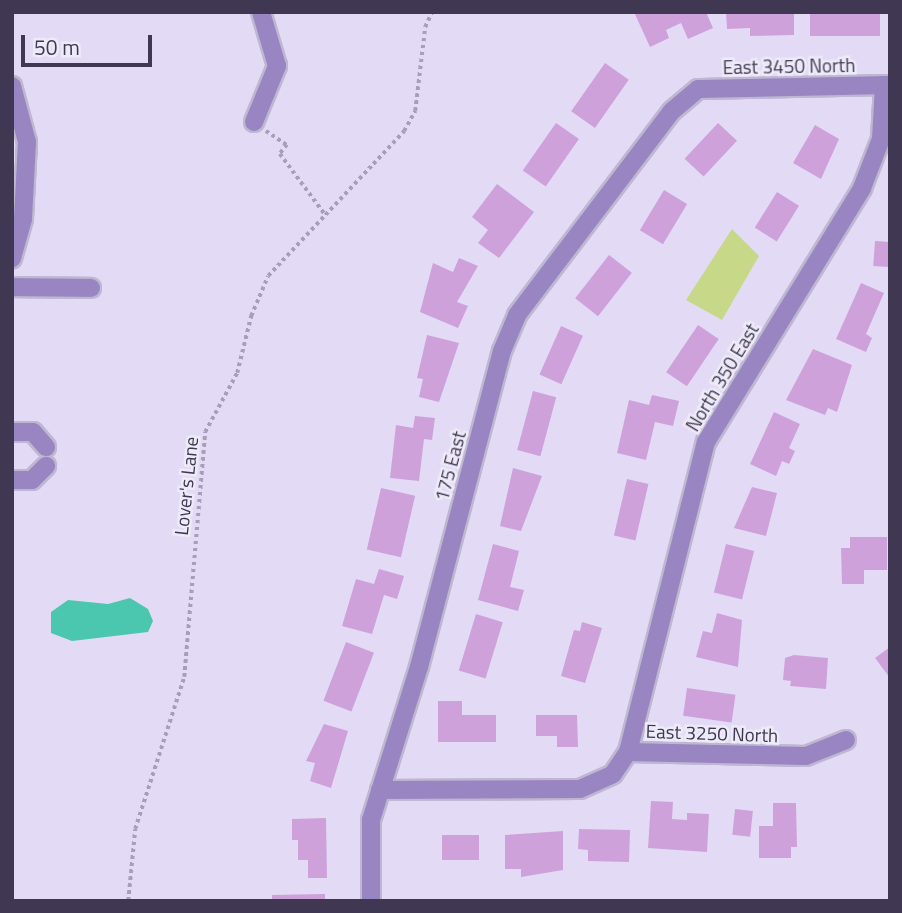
<!DOCTYPE html>
<html>
<head>
<meta charset="utf-8">
<style>
  body { margin:0 }
  #map { position:relative; width:902px; height:913px; overflow:hidden; background:#e3dbf6; font-family:"Titillium Web",sans-serif }
  div>[style] { position:absolute }
  .green>* { inset:0; background:#c7d888 }
  .water>* { inset:0; background:#4bc7b0 }
  .building>* { inset:0; background:#cea1db; transform-origin:0 0 }
  .path>* { height:3.5px; margin-top:-1.75px; transform-origin:0; background:repeating-linear-gradient(90deg,#a79fb9 0 3.5px,transparent 0 7px) }
  .roads { filter:drop-shadow(2px 0 #bfb7d2) drop-shadow(-2px 0 #bfb7d2) drop-shadow(0 2px #bfb7d2) drop-shadow(0 -2px #bfb7d2) }
  .minor>* { height:18px; margin:-9px; padding:0 9px; transform-origin:9px; border-radius:9px; background:#9885c2 }
  span { translate:-50% -50%; white-space:nowrap; text-align:center; line-height:1.15; -webkit-text-stroke:5px #eeebf8; paint-order:stroke }
  .street-label { font-size:19px; color:#403852 }
  .frame { position:absolute; inset:0; border:14px solid #403852; pointer-events:none }
  .scale { position:absolute; left:21px; top:35px; width:131px; height:32px; box-sizing:border-box; border:4px solid #403852; border-top:0; padding-left:9px; font-size:21px; line-height:24px; white-space:nowrap; color:#403852; -webkit-text-stroke:5px #eeebf8; paint-order:stroke }
</style>
</head>
<body>
<div id="map">
  <div class="green">
    <i style="clip-path:polygon(732px 229px,759px 256px,722px 320px,686px 300px)"></i>
  </div>
  <div class="water">
    <i style="clip-path:polygon(130px 598px,148px 609px,153px 621px,148px 632px,72px 641px,51px 633px,51px 612px,68px 600px,108px 604px)"></i>
  </div>
  <div class="building">
    <i style="clip-path:polygon(634px 12px,706px 12px,713px 28px,688px 39px,681px 23px,666px 30px,669px 38px,650px 47px)"></i>
    <i style="clip-path:polygon(726px 12px,794px 12px,794px 35px,750px 36px,750px 28px,727px 29px)"></i>
    <i style="left:810px;top:12px;width:70px;height:24px"></i>
    <i style="left:605px;top:63px;width:29px;height:59px;rotate:35deg"></i>
    <i style="left:556px;top:123px;width:28px;height:58px;rotate:35deg"></i>
    <i style="left:718px;top:123px;width:26px;height:49px;rotate:43deg"></i>
    <i style="clip-path:polygon(815px 125px,839px 139px,821px 179px,793px 163px)"></i>
    <i style="clip-path:polygon(497px 184px,534px 212px,499px 258px,478px 243px,488px 230px,472px 217px)"></i>
    <i style="left:664px;top:190px;width:27px;height:47px;rotate:31deg"></i>
    <i style="left:777px;top:192px;width:26px;height:42px;rotate:32deg"></i>
    <i style="left:875px;top:241px;width:15px;height:25px;rotate:4deg"></i>
    <i style="left:609px;top:255px;width:29px;height:55px;rotate:38deg"></i>
    <i style="clip-path:polygon(459px 258px,478px 266px,457px 302px,468px 306px,458px 328px,420px 312px,433px 263px,453px 272px)"></i>
    <i style="clip-path:polygon(861px 283px,884px 293px,866px 334px,872px 338px,866px 352px,836px 339px)"></i>
    <i style="left:698px;top:325px;width:25px;height:57px;rotate:34deg"></i>
    <i style="left:561px;top:326px;width:24px;height:53px;rotate:24deg"></i>
    <i style="clip-path:polygon(427px 335px,459px 343px,439px 402px,419px 397px,423px 379px,417px 378px)"></i>
    <i style="clip-path:polygon(813px 349px,852px 365px,837px 412px,828px 408px,825px 415px,786px 400px)"></i>
    <i style="left:533px;top:391px;width:24px;height:61px;rotate:15deg"></i>
    <i style="clip-path:polygon(652px 395px,679px 401px,673px 426px,655px 422px,646px 460px,617px 453px,629px 400px,649px 405px)"></i>
    <i style="clip-path:polygon(774px 412px,800px 424px,789px 448px,795px 451px,789px 464px,782px 461px,776px 476px,750px 464px)"></i>
    <i style="clip-path:polygon(415px 416px,435px 418px,432px 440px,424px 439px,419px 481px,390px 478px,396px 425px,413px 428px)"></i>
    <i style="clip-path:polygon(513px 468px,542px 476px,521px 531px,500px 526px)"></i>
    <i style="left:627px;top:479px;width:22px;height:58px;rotate:13deg"></i>
    <i style="clip-path:polygon(752px 487px,777px 493px,766px 536px,734px 528px)"></i>
    <i style="left:381px;top:488px;width:35px;height:63px;rotate:13deg"></i>
    <i style="clip-path:polygon(850px 537px,887px 537px,887px 570px,864px 570px,864px 584px,842px 584px,841px 548px,850px 548px)"></i>
    <i style="clip-path:polygon(493px 544px,519px 551px,510px 587px,524px 590px,518px 611px,478px 600px)"></i>
    <i style="left:726px;top:544px;width:29px;height:50px;rotate:14deg"></i>
    <i style="clip-path:polygon(379px 569px,404px 576px,397px 599px,384px 595px,372px 634px,342px 626px,356px 579px,374px 584px)"></i>
    <i style="clip-path:polygon(717px 613px,742px 620px,738px 667px,696px 657px,703px 631px,712px 633px)"></i>
    <i style="left:476px;top:614px;width:28px;height:59px;rotate:17deg"></i>
    <i style="clip-path:polygon(582px 622px,602px 628px,585px 683px,561px 676px,574px 630px,580px 631px)"></i>
    <i style="left:346px;top:642px;width:30px;height:63px;rotate:21deg"></i>
    <i style="clip-path:polygon(890px 647px,890px 678px,875px 658px)"></i>
    <i style="clip-path:polygon(794px 655px,828px 658px,826px 689px,790px 686px,791px 681px,783px 680px,785px 658px)"></i>
    <i style="left:687px;top:688px;width:49px;height:28px;rotate:8deg"></i>
    <i style="clip-path:polygon(438px 701px,462px 701px,462px 715px,496px 715px,496px 742px,438px 742px)"></i>
    <i style="clip-path:polygon(536px 715px,577px 715px,578px 747px,557px 747px,557px 736px,536px 736px)"></i>
    <i style="clip-path:polygon(324px 724px,348px 731px,331px 788px,310px 781px,315px 763px,306px 761px)"></i>
    <i style="clip-path:polygon(651px 801px,673px 802px,672px 819px,687px 820px,687px 813px,709px 814px,707px 852px,648px 848px)"></i>
    <i style="clip-path:polygon(773px 803px,796px 803px,797px 847px,791px 847px,791px 858px,759px 858px,759px 826px,773px 826px)"></i>
    <i style="left:735px;top:809px;width:18px;height:26px;rotate:6deg"></i>
    <i style="clip-path:polygon(326px 818px,327px 878px,308px 878px,308px 860px,298px 860px,298px 840px,292px 840px,292px 819px)"></i>
    <i style="clip-path:polygon(579px 829px,630px 830px,629px 862px,588px 861px,588px 850px,578px 849px)"></i>
    <i style="clip-path:polygon(563px 831px,563px 870px,521px 877px,521px 869px,505px 869px,505px 835px)"></i>
    <i style="left:442px;top:835px;width:37px;height:25px"></i>
    <i style="clip-path:polygon(325px 894px,325px 901px,272px 901px,272px 895px)"></i>
  </div>
  <div class="path">
    <i style="left:266px;top:131px;width:25px;rotate:34deg"></i>
    <i style="left:287px;top:145px;width:11px;rotate:128deg"></i>
    <i style="left:280px;top:154px;width:74px;rotate:53.3deg"></i>
    <i style="left:128px;top:901px;width:72px;rotate:-84.4deg"></i>
    <i style="left:135px;top:829px;width:160px;rotate:-72.1deg"></i>
    <i style="left:184px;top:677px;width:246px;rotate:-85.1deg"></i>
    <i style="left:205px;top:432px;width:67px;rotate:-61.5deg"></i>
    <i style="left:237px;top:373px;width:59px;rotate:-76.2deg"></i>
    <i style="left:251px;top:316px;width:43px;rotate:-67deg"></i>
    <i style="left:268px;top:276px;width:199px;rotate:-46.8deg"></i>
    <i style="left:404px;top:131px;width:23px;rotate:-61deg"></i>
    <i style="left:415px;top:111px;width:85px;rotate:-83.2deg"></i>
    <i style="left:425px;top:27px;width:17px;rotate:-65deg"></i>
  </div>
  <div class="roads">
    <div class="minor">
      <i style="left:12px;top:86px;width:58px;rotate:75deg"></i>
      <i style="left:27px;top:142px;width:77px;rotate:93deg"></i>
      <i style="left:23px;top:219px;width:41px;rotate:105.8deg"></i>
      <i style="left:254px;top:122px;width:61px;rotate:-67.7deg"></i>
      <i style="left:277px;top:66px;width:56px;rotate:-106.5deg"></i>
      <i style="left:12px;top:287px;width:79px;rotate:0.7deg"></i>
      <i style="left:12px;top:432px;width:21px"></i>
      <i style="left:33px;top:432px;width:20px;rotate:49deg"></i>
      <i style="left:12px;top:480px;width:20px"></i>
      <i style="left:32px;top:480px;width:20px;rotate:-45deg"></i>
      <i style="left:628px;top:752px;width:320px;rotate:-75.9deg"></i>
      <i style="left:706px;top:442px;width:298px;rotate:-58.4deg"></i>
      <i style="left:862px;top:188px;width:53px;rotate:-68.8deg"></i>
      <i style="left:881px;top:139px;width:54px;rotate:-86.8deg"></i>
      <i style="left:380px;top:790px;width:200px;rotate:-0.3deg"></i>
      <i style="left:580px;top:789px;width:36px;rotate:-24deg"></i>
      <i style="left:613px;top:774px;width:27px;rotate:-56deg"></i>
      <i style="left:628px;top:752px;width:178px;rotate:1.3deg"></i>
      <i style="left:806px;top:756px;width:43px;rotate:-21.8deg"></i>
      <i style="left:371px;top:901px;width:81px;rotate:-90deg"></i>
      <i style="left:371px;top:820px;width:160px;rotate:-72.6deg"></i>
      <i style="left:419px;top:667px;width:327px;rotate:-75.3deg"></i>
      <i style="left:502px;top:351px;width:39px;rotate:-67deg"></i>
      <i style="left:517px;top:315px;width:256px;rotate:-52.8deg"></i>
      <i style="left:672px;top:111px;width:34px;rotate:-40deg"></i>
      <i style="left:698px;top:89px;width:192px;rotate:-1.2deg"></i>
    </div>
  </div>
  <div class="street-label">
    <span style="left:789px;top:66px;rotate:-1deg">East 3450 North</span>
    <span style="left:722px;top:377px;rotate:-59deg">North 350 East</span>
    <span style="left:450px;top:466px;rotate:-75deg">175 East</span>
    <span style="left:186px;top:486px;rotate:-84deg">Lover's Lane</span>
    <span style="left:712px;top:733px;rotate:2deg">East 3250 North</span>
  </div>
  <div class="frame"></div>
  <div class="scale">50 m</div>
</div>
</body>
</html>
